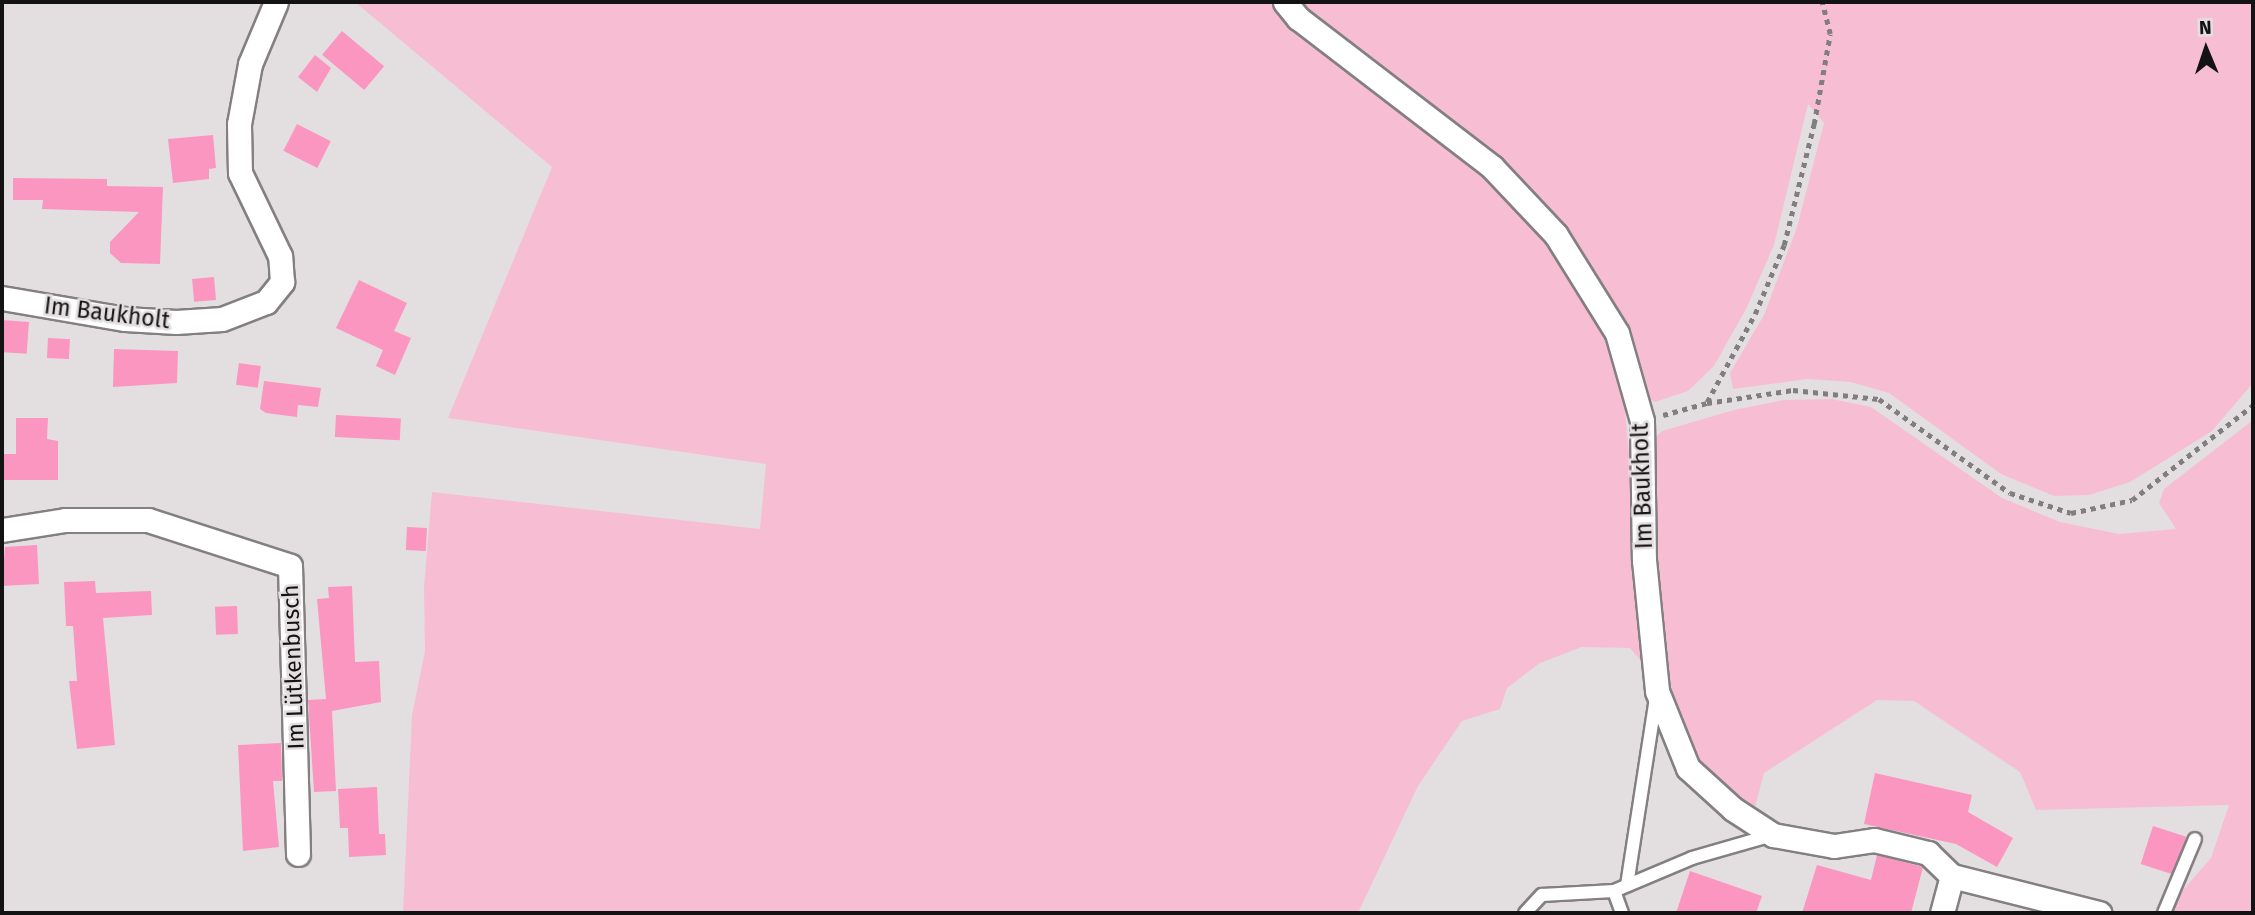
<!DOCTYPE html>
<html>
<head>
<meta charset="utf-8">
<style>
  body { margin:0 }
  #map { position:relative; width:2255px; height:915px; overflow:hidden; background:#e3dfe0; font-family:"Fira Sans",sans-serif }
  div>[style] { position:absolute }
  .green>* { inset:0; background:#f7bed3 }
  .building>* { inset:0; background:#fb96c0; transform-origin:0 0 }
  .path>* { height:4.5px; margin-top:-2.25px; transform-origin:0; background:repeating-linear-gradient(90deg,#807e7e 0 5px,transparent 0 10px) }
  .roads { filter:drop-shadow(2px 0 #847f81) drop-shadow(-2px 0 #847f81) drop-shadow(0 2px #847f81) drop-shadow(0 -2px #847f81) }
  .lane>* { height:12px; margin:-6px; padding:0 6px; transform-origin:6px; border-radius:6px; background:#fff }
  .street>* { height:23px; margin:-11.5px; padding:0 11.5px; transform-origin:11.5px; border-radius:11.5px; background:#fff }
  span { translate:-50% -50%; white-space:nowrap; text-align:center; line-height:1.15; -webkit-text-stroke:5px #e3dfe0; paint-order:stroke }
  .street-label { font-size:23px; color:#141313 }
  .frame { position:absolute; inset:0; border:4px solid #141313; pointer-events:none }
  .north { position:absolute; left:2171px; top:14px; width:70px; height:70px; -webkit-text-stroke:5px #e3dfe0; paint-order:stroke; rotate:358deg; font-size:19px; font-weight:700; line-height:28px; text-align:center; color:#141313 }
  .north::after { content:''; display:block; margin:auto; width:24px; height:32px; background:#141313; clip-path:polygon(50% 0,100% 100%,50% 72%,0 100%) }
</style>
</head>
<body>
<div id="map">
  <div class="green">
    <i style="clip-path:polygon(355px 2px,1273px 2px,1291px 22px,1466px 158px,1535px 223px,1601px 325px,1624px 397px,1647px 668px,1630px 648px,1582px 647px,1540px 663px,1507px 688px,1500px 709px,1462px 721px,1418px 786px,1358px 913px,403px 913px,412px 715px,425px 651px,424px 587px,432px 492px,760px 529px,766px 464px,448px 418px,552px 167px)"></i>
    <i style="clip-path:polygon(1300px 2px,2253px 2px,2253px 383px,2212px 431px,2130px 482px,2089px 495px,2054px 496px,2001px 474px,1889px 393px,1851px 382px,1807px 379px,1733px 389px,1730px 373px,1764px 315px,1797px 227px,1824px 123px,1808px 104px,1774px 245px,1746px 309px,1714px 366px,1688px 391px,1655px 402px,1646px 397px,1626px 332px,1592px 268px,1551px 212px,1465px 131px)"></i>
    <i style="clip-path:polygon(1832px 399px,1871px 407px,2002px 498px,2060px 522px,2119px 534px,2176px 529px,2159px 503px,2164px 489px,2253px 420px,2253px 913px,2171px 913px,2183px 890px,2211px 858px,2229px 805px,2036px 810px,2020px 772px,1914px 701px,1877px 700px,1764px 773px,1755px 807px,1722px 786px,1691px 750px,1675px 711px,1652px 562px,1650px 443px,1662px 431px,1734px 410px,1784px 400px)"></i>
  </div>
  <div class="building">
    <i style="left:342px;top:31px;width:55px;height:31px;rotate:40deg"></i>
    <i style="clip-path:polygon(315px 55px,331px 68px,317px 92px,298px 77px)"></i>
    <i style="left:297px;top:124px;width:38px;height:30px;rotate:27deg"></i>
    <i style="clip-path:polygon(213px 135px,216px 168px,209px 169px,209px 179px,173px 183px,168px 139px)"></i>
    <i style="clip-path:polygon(13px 178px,107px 179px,107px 186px,163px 187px,160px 264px,121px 263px,110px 253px,110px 242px,139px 212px,42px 209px,43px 200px,13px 200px)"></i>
    <i style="left:214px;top:277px;width:23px;height:22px;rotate:85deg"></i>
    <i style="clip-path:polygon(359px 280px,407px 303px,394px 331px,411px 338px,395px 375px,376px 366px,383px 350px,336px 328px)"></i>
    <i style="left:2px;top:320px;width:27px;height:32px;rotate:4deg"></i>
    <i style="left:48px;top:338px;width:22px;height:20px;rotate:3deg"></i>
    <i style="clip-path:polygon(114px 349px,178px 351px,177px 383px,113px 387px)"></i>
    <i style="left:239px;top:363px;width:22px;height:22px;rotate:8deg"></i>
    <i style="clip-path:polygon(264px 381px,321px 388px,318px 407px,298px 405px,297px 417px,266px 413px,260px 409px)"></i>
    <i style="left:336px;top:415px;width:65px;height:22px;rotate:3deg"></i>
    <i style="clip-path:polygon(16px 418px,48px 418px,47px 439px,58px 441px,58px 480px,2px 480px,2px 454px,16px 454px)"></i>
    <i style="left:407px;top:527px;width:20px;height:23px;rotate:3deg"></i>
    <i style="clip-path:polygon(37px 545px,39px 584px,2px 586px,5px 547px)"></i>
    <i style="clip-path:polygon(95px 581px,96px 593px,151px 591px,152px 615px,103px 618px,115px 745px,77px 749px,69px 681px,77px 681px,73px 626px,66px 626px,64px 582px)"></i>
    <i style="clip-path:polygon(352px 586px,355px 662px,379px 661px,381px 702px,332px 711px,336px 791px,314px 792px,308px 700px,326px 699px,317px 599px,329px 598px,328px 587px)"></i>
    <i style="left:237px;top:606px;width:28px;height:22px;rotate:88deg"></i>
    <i style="clip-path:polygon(281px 743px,282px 781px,273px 781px,279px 847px,243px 851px,238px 745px)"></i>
    <i style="clip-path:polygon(1875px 773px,1972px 795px,1968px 812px,2013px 838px,1997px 867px,1956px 844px,1864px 824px)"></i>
    <i style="clip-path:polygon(377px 787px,379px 834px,385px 834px,386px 855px,349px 857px,348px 828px,340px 828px,338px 789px)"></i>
    <i style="left:2153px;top:826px;width:35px;height:40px;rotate:18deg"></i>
    <i style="clip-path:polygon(1877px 855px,1923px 867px,1911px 913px,1802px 913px,1817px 865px,1871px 880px)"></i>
    <i style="clip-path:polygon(1690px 871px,1762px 896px,1756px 913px,1676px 913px)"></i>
  </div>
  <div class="path">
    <i style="left:1707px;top:402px;width:100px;rotate:-61.4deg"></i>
    <i style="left:1755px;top:314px;width:75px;rotate:-67.2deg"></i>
    <i style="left:1784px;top:245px;width:125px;rotate:-76.1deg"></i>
    <i style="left:1814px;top:124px;width:91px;rotate:-79.9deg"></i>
    <i style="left:1830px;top:34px;width:33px;rotate:-104deg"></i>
    <i style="left:1663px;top:415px;width:46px;rotate:-15.3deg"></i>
    <i style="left:1707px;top:403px;width:87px;rotate:-8.6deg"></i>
    <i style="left:1793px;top:390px;width:86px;rotate:6deg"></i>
    <i style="left:1879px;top:399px;width:161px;rotate:35.7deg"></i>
    <i style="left:2010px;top:493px;width:64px;rotate:18.2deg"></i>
    <i style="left:2071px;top:513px;width:62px;rotate:-12deg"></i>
    <i style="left:2132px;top:500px;width:154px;rotate:-38.1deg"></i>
  </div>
  <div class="roads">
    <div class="lane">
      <i style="left:1627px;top:885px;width:189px;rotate:-81.2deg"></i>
      <i style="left:1525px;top:913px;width:25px;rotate:-47deg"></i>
      <i style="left:1542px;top:895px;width:72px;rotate:-3.2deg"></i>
      <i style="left:1622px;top:913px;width:23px;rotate:-110deg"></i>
      <i style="left:1614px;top:891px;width:85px;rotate:-22.9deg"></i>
      <i style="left:1692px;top:858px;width:83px;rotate:-16deg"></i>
      <i style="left:2164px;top:913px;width:80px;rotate:-67.3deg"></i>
    </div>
    <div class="street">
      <i style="left:1285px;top:2px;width:21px;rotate:51deg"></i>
      <i style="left:1298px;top:18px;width:245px;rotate:37.5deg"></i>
      <i style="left:1492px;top:167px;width:93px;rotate:46.7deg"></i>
      <i style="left:1556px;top:235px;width:115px;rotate:58.1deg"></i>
      <i style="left:1617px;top:333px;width:91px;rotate:74.1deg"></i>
      <i style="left:1642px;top:421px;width:139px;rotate:89.2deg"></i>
      <i style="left:1644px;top:560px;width:132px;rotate:84.3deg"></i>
      <i style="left:1657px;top:691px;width:83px;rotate:68.1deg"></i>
      <i style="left:1688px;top:768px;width:61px;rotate:42.3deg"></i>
      <i style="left:1733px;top:809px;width:48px;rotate:33deg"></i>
      <i style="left:1773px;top:835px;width:62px;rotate:10.2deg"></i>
      <i style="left:1834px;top:846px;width:40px;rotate:-8.5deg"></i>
      <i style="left:1874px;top:840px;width:56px;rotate:13.5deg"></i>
      <i style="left:1928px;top:853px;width:33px;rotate:44deg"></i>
      <i style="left:1952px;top:876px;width:152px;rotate:14.1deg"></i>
      <i style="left:2px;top:298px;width:125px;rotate:9.7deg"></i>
      <i style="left:125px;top:319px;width:51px;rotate:3.4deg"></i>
      <i style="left:176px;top:322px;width:46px;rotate:-3.7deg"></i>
      <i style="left:222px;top:319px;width:47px;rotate:-21.1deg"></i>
      <i style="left:266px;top:302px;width:26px;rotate:-51deg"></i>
      <i style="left:282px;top:282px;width:26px;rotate:-94deg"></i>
      <i style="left:280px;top:256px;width:92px;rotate:-115.7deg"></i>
      <i style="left:240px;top:173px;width:49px;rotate:-91.2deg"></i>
      <i style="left:239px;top:124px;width:61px;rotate:-79.6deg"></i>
      <i style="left:250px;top:64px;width:67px;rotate:-67.2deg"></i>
      <i style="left:2px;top:530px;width:64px;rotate:-9deg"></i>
      <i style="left:65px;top:520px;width:83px"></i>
      <i style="left:148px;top:520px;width:149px;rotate:17.9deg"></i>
      <i style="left:290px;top:566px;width:288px;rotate:88.4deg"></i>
      <i style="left:1942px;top:913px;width:38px;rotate:-75deg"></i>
    </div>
  </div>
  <div class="street-label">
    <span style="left:107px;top:313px;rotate:7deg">Im Baukholt</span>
    <span style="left:1642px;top:486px;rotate:-92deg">Im Baukholt</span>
    <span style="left:293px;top:667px;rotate:-92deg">Im Lütkenbusch</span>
  </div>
  <div class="frame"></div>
  <div class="north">N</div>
</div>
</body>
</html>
